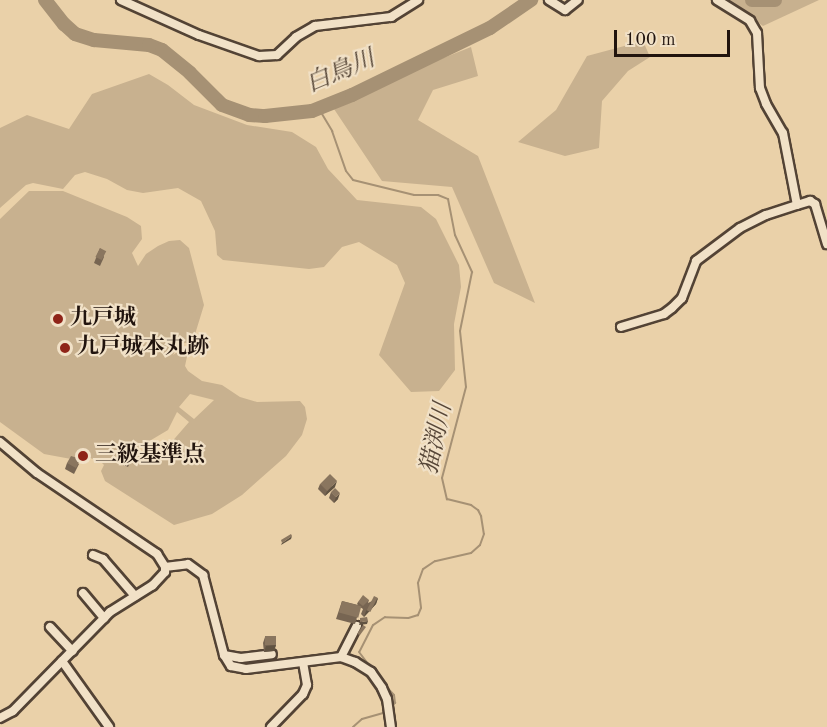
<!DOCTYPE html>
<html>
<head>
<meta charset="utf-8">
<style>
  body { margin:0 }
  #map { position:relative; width:827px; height:727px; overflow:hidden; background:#ead1a9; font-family:"Old Standard TT","Noto Serif JP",serif }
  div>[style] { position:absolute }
  .green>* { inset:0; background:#c8b18f }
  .stream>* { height:2px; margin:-1px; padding:0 1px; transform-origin:1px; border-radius:1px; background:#a69174 }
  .river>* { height:14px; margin:-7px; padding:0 7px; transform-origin:7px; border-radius:7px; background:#a69174 }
  .roads { filter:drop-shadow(2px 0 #534335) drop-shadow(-2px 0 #534335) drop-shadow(0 2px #534335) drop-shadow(0 -2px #534335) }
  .street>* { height:8px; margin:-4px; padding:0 4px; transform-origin:4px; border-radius:4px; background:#f1e1c7 }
  .wall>* { inset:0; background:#776552 }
  .shaded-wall>* { inset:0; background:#615342 }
  .building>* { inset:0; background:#8a765f; transform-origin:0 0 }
  .dots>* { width:16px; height:16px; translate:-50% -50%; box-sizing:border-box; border:3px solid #f1e1c7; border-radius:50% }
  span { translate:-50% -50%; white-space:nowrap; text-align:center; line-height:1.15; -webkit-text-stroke:4.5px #f1e1c7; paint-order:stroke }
  .poi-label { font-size:22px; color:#21140e; font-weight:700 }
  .left { translate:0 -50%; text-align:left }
  .water-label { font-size:24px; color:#564637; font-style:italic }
  .scale { position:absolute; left:614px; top:30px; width:116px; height:27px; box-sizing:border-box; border:3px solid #21140e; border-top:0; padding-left:8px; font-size:18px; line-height:21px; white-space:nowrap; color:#21140e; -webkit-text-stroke:4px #f1e1c7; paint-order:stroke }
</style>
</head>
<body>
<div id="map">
  <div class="green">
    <i style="clip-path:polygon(726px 0,819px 0,763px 26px)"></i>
    <i style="clip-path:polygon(643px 41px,650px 57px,628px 71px,602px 101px,599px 148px,565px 156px,518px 142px,556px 110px,587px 56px)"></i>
    <i style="clip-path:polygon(471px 47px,478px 76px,433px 90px,418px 120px,478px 156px,535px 303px,494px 283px,452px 187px,382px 181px,330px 103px)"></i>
    <i style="clip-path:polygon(149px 74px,168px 85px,194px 105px,247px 125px,292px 132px,316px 147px,328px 169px,357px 200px,421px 207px,436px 219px,459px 265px,461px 287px,454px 324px,455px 370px,439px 391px,411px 392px,379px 355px,405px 283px,397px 265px,359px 242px,342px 247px,324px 267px,309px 269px,223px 260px,217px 255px,215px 231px,201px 201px,178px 188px,143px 193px,127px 190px,107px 179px,85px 172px,75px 175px,63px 189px,33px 183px,26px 185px,0 208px,0 128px,27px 115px,69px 129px,92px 94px)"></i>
    <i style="clip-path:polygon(evenodd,29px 191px,63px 191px,127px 217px,141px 226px,142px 239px,132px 253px,138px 266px,146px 254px,158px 246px,169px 241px,180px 240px,189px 248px,204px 305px,192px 344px,180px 342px,173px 355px,179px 351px,188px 352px,185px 366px,188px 371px,202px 381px,222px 385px,240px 397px,257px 402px,300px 401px,305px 407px,307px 419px,302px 435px,286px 456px,242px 495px,212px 514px,174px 525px,105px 481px,101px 471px,104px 465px,102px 463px,88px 457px,82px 461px,44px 454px,0 422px,0 219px,29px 191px,190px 394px,214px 400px,194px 419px,179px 407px,190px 394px,29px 191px,177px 412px,189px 422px,156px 460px,136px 449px,168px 430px,177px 412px)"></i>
  </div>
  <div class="stream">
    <i style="left:319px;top:109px;width:26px;rotate:59deg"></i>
    <i style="left:332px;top:131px;width:42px;rotate:70.7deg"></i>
    <i style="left:346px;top:171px;width:11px;rotate:52deg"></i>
    <i style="left:353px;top:180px;width:63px;rotate:13.8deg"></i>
    <i style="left:414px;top:195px;width:24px"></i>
    <i style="left:438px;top:195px;width:11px;rotate:22deg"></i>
    <i style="left:448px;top:199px;width:37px;rotate:79deg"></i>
    <i style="left:455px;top:235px;width:41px;rotate:65.3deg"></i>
    <i style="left:472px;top:272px;width:60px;rotate:101.5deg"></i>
    <i style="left:460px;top:331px;width:56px;rotate:83.9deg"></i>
    <i style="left:466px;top:387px;width:94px;rotate:104.8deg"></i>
    <i style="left:442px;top:478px;width:22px;rotate:77deg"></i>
    <i style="left:447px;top:499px;width:25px;rotate:14deg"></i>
    <i style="left:471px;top:505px;width:9px;rotate:36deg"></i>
    <i style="left:478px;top:510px;width:7px;rotate:63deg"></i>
    <i style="left:481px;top:516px;width:18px;rotate:81deg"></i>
    <i style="left:484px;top:534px;width:12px;rotate:110deg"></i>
    <i style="left:480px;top:545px;width:12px;rotate:138deg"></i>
    <i style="left:471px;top:553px;width:37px;rotate:167deg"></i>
    <i style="left:435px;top:561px;width:14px;rotate:146deg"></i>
    <i style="left:423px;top:569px;width:15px;rotate:110deg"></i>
    <i style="left:418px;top:583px;width:25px;rotate:83deg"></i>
    <i style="left:421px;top:608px;width:8px;rotate:113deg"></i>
    <i style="left:418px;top:615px;width:10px;rotate:163deg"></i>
    <i style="left:408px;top:618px;width:23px;rotate:-178deg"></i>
    <i style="left:385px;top:617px;width:14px;rotate:146deg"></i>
    <i style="left:373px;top:625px;width:30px;rotate:117deg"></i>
    <i style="left:359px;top:652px;width:20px;rotate:53deg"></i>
    <i style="left:353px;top:727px;width:12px;rotate:-42deg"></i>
    <i style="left:362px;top:719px;width:22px;rotate:-16deg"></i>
    <i style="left:383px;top:713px;width:16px;rotate:-40deg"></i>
    <i style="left:395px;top:703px;width:8px;rotate:-97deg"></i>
    <i style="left:394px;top:695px;width:18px;rotate:-133deg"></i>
  </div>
  <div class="river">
    <i style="left:45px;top:0;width:31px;rotate:52deg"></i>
    <i style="left:64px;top:24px;width:15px;rotate:42deg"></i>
    <i style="left:75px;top:34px;width:20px;rotate:18deg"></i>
    <i style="left:94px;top:40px;width:55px;rotate:5.2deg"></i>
    <i style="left:149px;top:45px;width:14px;rotate:21deg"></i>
    <i style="left:162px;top:50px;width:36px;rotate:39deg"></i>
    <i style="left:190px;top:73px;width:45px;rotate:45deg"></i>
    <i style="left:222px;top:105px;width:29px;rotate:20deg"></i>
    <i style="left:249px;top:115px;width:16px;rotate:4deg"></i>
    <i style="left:265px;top:116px;width:47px;rotate:-6.1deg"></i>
    <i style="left:312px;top:111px;width:43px;rotate:-21.8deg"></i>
    <i style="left:352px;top:95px;width:153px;rotate:-25.9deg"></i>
    <i style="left:490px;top:28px;width:50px;rotate:-34.3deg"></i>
    <i style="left:752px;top:0;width:23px"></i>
  </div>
  <div class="roads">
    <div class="street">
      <i style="left:121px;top:0;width:85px;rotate:24.2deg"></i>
      <i style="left:199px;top:35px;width:64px;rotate:19.3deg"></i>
      <i style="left:259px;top:56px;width:18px;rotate:-3deg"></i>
      <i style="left:277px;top:55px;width:26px;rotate:-43deg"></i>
      <i style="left:296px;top:37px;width:22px;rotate:-30deg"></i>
      <i style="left:315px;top:26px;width:77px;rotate:-6.8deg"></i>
      <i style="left:391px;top:17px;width:32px;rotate:-32deg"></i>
      <i style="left:549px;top:0;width:19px;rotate:32deg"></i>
      <i style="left:565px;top:10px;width:16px;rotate:-38deg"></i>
      <i style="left:717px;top:0;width:39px;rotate:32deg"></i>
      <i style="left:750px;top:21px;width:14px;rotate:60deg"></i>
      <i style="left:757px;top:33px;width:55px;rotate:86.9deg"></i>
      <i style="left:760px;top:88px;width:17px;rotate:69deg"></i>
      <i style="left:766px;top:104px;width:34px;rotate:60deg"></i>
      <i style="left:783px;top:133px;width:73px;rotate:79deg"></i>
      <i style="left:797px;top:205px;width:14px;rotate:-17deg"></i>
      <i style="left:810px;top:201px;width:6px;rotate:31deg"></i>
      <i style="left:815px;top:204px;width:42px;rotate:73.3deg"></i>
      <i style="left:621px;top:327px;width:45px;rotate:-16.8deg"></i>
      <i style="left:664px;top:314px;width:10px;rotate:-37deg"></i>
      <i style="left:672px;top:308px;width:14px;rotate:-45deg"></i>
      <i style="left:682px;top:298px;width:40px;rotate:-69deg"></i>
      <i style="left:696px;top:261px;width:55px;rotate:-36.9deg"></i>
      <i style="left:740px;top:228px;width:29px;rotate:-27deg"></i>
      <i style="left:766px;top:215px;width:33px;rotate:-18deg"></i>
      <i style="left:0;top:442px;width:48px;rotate:40deg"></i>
      <i style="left:37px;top:473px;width:145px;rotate:34deg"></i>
      <i style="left:157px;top:554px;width:15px;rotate:58deg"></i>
      <i style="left:165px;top:567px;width:5px;rotate:90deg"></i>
      <i style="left:165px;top:572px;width:18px;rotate:133deg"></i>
      <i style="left:153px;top:585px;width:51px;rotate:147.9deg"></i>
      <i style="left:110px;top:612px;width:139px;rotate:134.4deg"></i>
      <i style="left:13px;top:711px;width:15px;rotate:152deg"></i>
      <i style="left:93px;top:555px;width:11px;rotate:22deg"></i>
      <i style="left:103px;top:559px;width:49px;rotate:49.1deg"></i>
      <i style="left:165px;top:567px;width:23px;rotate:-7deg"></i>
      <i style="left:188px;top:564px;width:19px;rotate:36deg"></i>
      <i style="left:203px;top:575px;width:83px;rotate:75.3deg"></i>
      <i style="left:224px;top:655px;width:13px;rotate:58deg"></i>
      <i style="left:231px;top:666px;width:15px;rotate:11deg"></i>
      <i style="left:246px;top:669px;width:96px;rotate:-7.2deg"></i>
      <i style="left:341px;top:657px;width:15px;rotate:20deg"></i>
      <i style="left:355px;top:662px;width:19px;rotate:32deg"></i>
      <i style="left:371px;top:672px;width:19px;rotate:55deg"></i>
      <i style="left:382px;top:688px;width:12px;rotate:66deg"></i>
      <i style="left:387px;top:699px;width:28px;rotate:82deg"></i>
      <i style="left:83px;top:593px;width:33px;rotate:50deg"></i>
      <i style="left:50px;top:627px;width:33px;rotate:47deg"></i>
      <i style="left:224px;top:655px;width:17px;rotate:10deg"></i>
      <i style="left:241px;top:658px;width:31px;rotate:-7deg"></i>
      <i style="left:341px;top:657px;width:35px;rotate:-63deg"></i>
      <i style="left:62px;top:661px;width:81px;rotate:54.5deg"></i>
      <i style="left:271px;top:727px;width:46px;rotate:-45.9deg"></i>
      <i style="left:303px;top:694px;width:10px;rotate:-66deg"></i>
      <i style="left:307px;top:685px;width:22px;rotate:-100deg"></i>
    </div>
  </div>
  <div class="wall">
    <i style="clip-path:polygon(100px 248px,104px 257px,100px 266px,94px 263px)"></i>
    <i style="clip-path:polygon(135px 452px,128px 467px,120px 463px,122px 457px)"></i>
    <i style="clip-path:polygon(67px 463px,79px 464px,74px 474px,65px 469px)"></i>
    <i style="clip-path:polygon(320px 484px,335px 487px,325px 496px,318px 489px)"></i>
    <i style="clip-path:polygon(331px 492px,338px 499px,334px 503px,329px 498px)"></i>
    <i style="clip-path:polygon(378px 598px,376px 604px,364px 617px,361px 614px,363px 609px,360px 607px,355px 624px,336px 619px,342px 601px,358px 605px,357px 604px,358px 602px,369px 600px,368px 603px)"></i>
    <i style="clip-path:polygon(265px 637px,276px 645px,274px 651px,264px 652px,263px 643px)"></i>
  </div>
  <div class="shaded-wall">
    <i style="clip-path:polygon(337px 481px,335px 487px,325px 496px,327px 491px)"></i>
    <i style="clip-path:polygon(340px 493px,338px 499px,334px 503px,336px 497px)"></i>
    <i style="clip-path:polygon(292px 536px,291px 539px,281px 545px,282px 543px)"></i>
    <i style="clip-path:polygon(378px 598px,376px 604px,364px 617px,366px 611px)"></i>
    <i style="clip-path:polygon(368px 621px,367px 624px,359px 625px,360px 622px)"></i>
    <i style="clip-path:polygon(276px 645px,274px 651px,264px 652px,266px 646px)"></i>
  </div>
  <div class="building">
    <i style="left:100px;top:248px;width:7px;height:10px;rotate:27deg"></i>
    <i style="left:126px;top:448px;width:10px;height:10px;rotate:24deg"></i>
    <i style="clip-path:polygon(71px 456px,81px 459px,76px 468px,67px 463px)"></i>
    <i style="left:330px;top:474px;width:10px;height:14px;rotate:45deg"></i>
    <i style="left:335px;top:488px;width:7px;height:6px;rotate:45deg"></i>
    <i style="clip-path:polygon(291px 534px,292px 536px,282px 543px,281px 540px)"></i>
    <i style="clip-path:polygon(363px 595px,369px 600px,363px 606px,358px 602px)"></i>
    <i style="left:374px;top:596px;width:4px;height:16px;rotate:27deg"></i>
    <i style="left:342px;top:601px;width:20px;height:12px;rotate:15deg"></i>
    <i style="clip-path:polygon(367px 617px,368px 621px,360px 622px,360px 618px)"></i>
    <i style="clip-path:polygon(363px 625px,366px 627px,360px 635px,357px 634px)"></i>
    <i style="left:276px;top:636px;width:9px;height:11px;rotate:90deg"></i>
  </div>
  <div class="dots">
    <i style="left:58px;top:319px;background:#8f2418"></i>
    <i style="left:65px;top:348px;background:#8f2418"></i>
    <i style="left:83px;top:456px;background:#8f2418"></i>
  </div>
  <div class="poi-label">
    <span class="left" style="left:70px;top:319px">九戸城</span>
    <span class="left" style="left:77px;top:348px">九戸城本丸跡</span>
    <span class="left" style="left:95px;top:456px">三級基準点</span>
  </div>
  <div class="water-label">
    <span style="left:341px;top:73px;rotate:-23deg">白鳥川</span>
    <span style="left:438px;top:439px;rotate:-78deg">猫渕川</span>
  </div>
  <div class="scale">100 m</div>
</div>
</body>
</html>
